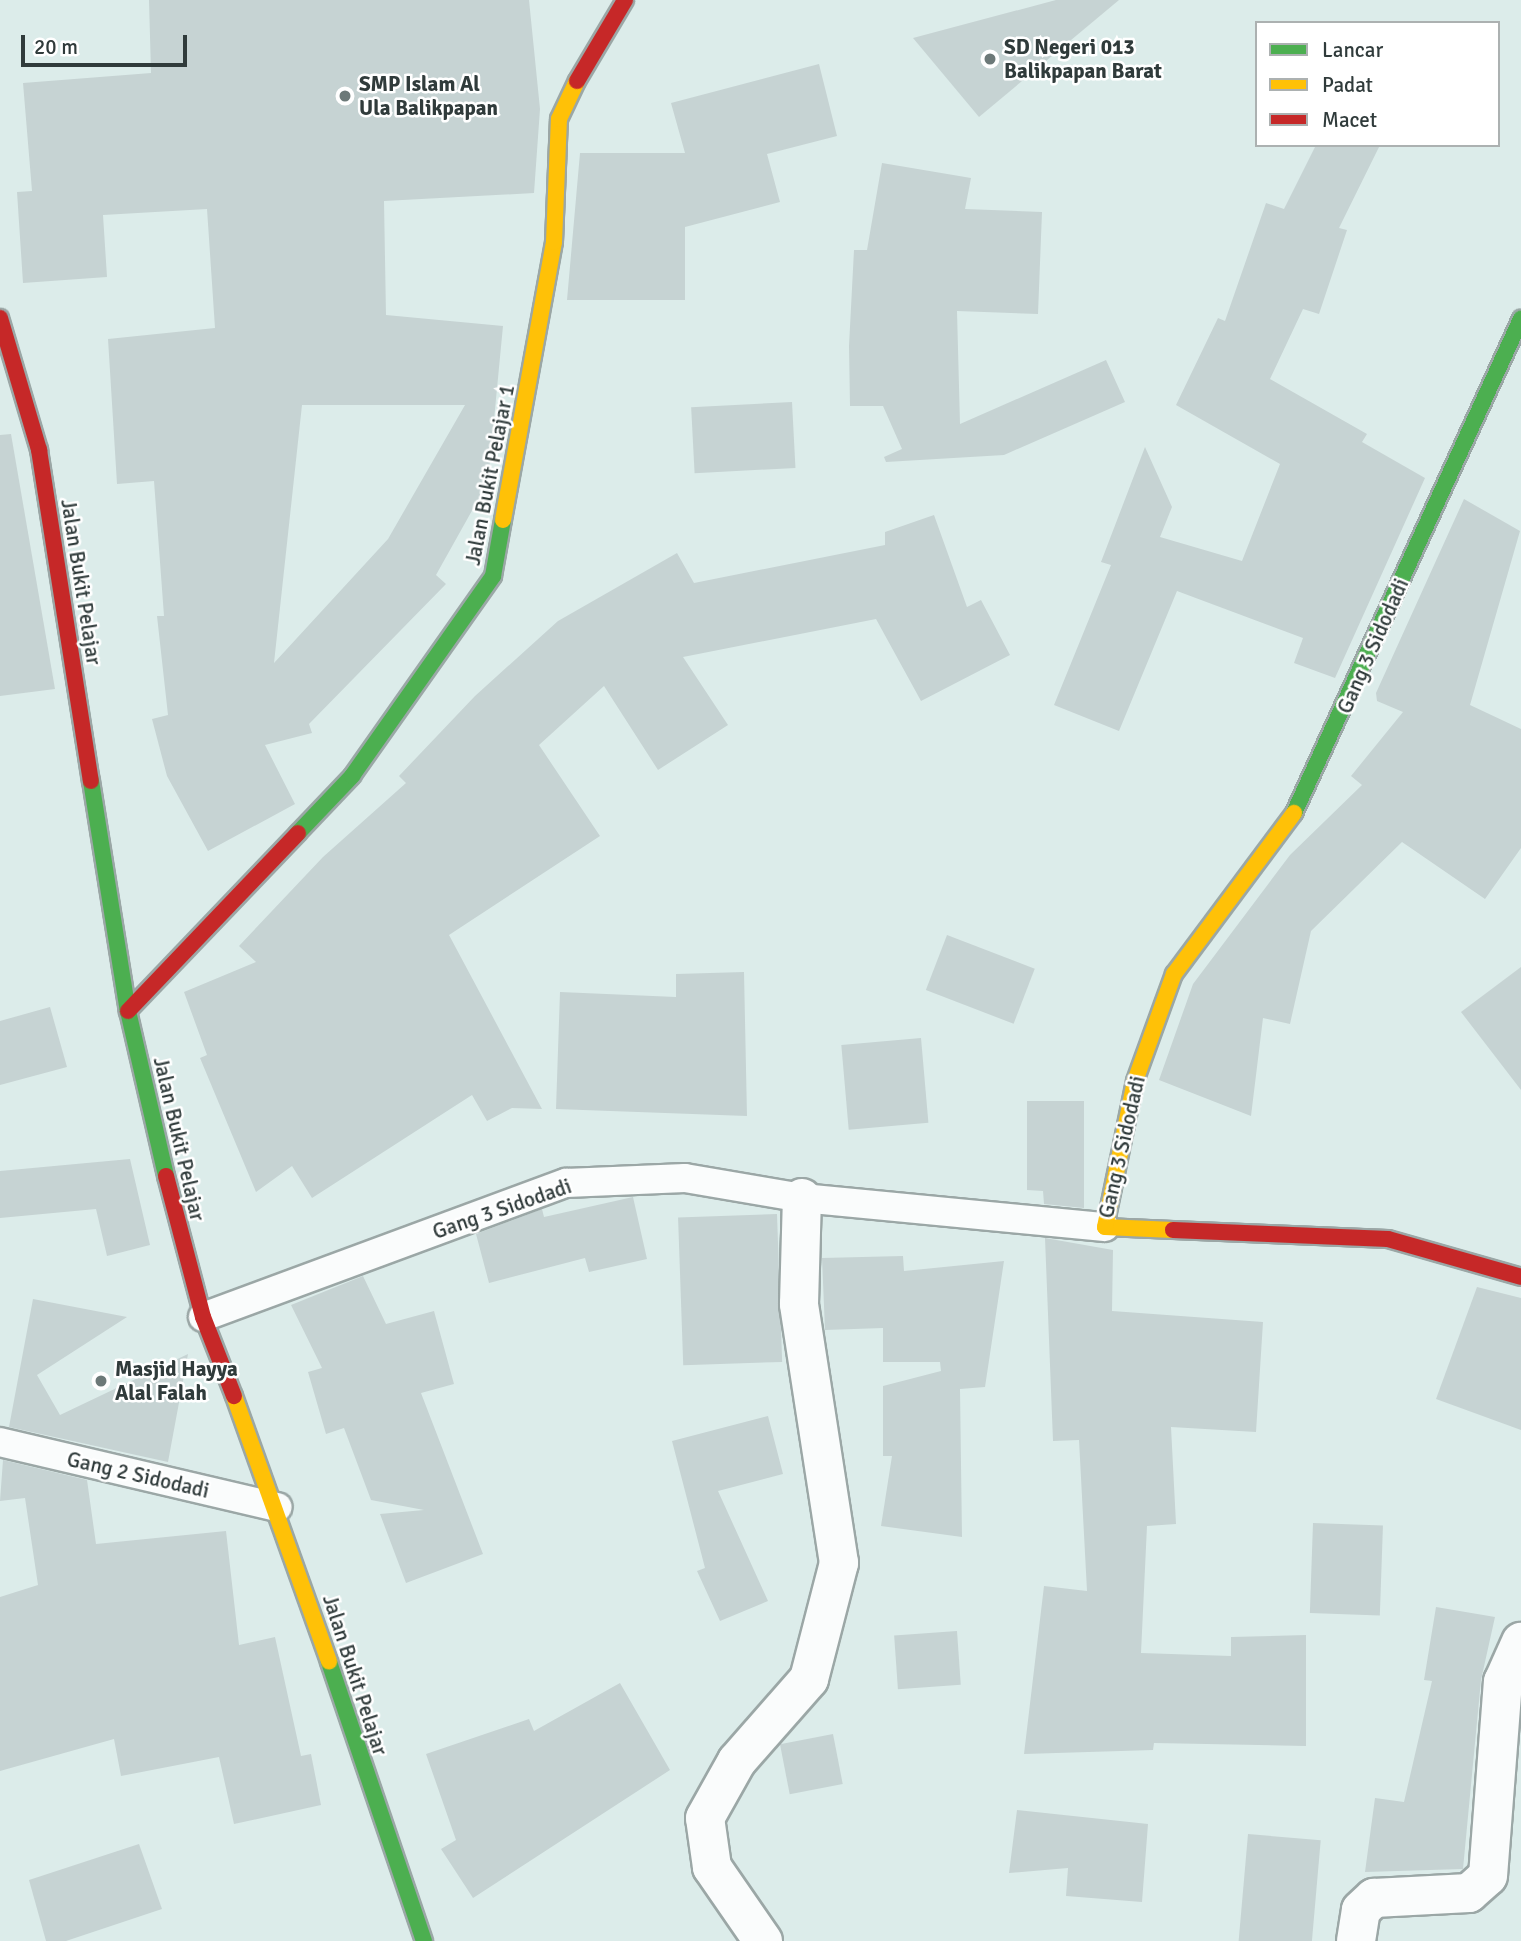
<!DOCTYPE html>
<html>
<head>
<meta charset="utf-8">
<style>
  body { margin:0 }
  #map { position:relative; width:1521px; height:1941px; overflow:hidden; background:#dcecea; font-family:Signika,sans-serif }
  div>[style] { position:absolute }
  .building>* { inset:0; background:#c6d3d3; transform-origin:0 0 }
  .roads { filter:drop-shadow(2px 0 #9ba7a6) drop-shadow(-2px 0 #9ba7a6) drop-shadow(0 2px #9ba7a6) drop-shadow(0 -2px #9ba7a6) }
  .lane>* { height:28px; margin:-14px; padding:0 14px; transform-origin:14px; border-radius:14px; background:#fafcfc }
  .street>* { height:38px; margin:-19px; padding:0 19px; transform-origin:19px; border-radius:19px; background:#fafcfc }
  .fast>* { height:16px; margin:-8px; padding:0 8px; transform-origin:8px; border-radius:8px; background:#4caf50 }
  .slow>* { height:16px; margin:-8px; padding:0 8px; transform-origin:8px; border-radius:8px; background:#ffc107 }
  .jam>* { height:16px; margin:-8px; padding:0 8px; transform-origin:8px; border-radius:8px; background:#c62828 }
  .dots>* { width:19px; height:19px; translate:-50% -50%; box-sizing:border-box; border:4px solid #fff; border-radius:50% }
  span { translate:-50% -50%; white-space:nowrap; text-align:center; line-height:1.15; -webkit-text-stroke:5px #fff; paint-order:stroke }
  .poi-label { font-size:21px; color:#303b3b; font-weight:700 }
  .left { translate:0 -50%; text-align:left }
  .street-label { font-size:21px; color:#303b3b }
  .legend { position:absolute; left:1255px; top:21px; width:245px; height:126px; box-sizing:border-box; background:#fff; border:2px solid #acb1b1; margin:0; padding:9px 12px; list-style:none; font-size:21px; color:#303b3b }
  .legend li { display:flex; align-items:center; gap:14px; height:35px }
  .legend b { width:35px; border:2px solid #acb1b1 }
  .scale { position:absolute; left:21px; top:35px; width:166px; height:32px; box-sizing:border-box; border:4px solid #303b3b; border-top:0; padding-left:9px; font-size:21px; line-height:24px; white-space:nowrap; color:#303b3b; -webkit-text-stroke:5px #fff; paint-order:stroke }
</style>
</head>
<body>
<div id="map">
  <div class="building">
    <i style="clip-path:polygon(evenodd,149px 0,529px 0,540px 109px,534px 193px,384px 201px,386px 315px,503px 326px,488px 482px,436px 575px,446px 584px,309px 724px,312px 733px,265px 745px,295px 804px,208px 851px,167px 776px,152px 719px,168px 715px,157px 616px,164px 616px,154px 481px,117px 484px,108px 339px,215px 328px,207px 209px,103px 215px,107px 277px,23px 283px,17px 192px,32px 191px,23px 83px,151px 73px,149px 0,302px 405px,465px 405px,388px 539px,274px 663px,302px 405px)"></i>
    <i style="clip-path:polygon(1056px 0,1119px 0,979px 117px,913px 38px)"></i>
    <i style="clip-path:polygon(819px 64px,837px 136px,767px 154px,780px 202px,685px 227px,685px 300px,567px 300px,580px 153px,685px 153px,671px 103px)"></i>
    <i style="clip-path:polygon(1316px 145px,1380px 145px,1339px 228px,1347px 230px,1319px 314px,1303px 309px,1270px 379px,1367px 434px,1362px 442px,1425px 478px,1335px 678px,1294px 663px,1303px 638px,1177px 591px,1119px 731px,1054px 705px,1111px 565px,1101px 562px,1145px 447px,1172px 507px,1160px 537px,1242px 561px,1280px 464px,1176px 405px,1218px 318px,1225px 321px,1266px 203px,1284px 209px)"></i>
    <i style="clip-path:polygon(882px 163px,971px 178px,965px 209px,1042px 212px,1038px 314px,957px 311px,960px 424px,1106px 360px,1125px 402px,1004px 455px,886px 462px,884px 457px,902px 449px,883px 406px,850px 406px,849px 346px,854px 250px,867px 250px)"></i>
    <i style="left:792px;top:402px;width:66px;height:101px;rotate:87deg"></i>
    <i style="clip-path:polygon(11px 434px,55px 689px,0 696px,0 435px)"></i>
    <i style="clip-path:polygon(1464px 499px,1520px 531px,1470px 705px,1521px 729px,1521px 848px,1485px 899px,1402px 842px,1311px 931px,1290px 1024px,1263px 1018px,1251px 1116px,1159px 1080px,1193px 984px,1290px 855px,1362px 785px,1351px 776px,1403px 712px,1377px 701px,1376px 693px)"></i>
    <i style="clip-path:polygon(934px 515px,967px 607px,981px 600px,1010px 655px,921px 701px,876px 619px,683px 657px,728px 725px,658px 770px,604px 686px,539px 745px,600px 836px,449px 935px,542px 1109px,512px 1108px,487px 1121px,472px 1095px,312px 1198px,292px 1166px,256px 1192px,200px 1058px,207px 1055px,184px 992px,256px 962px,239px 946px,323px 857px,406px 783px,399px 776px,475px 696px,558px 621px,677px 553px,694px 583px,885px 545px,885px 532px)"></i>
    <i style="left:947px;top:935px;width:94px;height:59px;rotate:21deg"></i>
    <i style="clip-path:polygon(1521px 967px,1521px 1090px,1461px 1012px)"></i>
    <i style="clip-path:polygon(744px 972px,747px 1116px,556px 1109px,560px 992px,676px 997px,676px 974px)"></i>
    <i style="clip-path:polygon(50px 1007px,67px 1067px,0 1085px,0 1021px)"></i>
    <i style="left:921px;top:1038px;width:85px;height:80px;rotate:85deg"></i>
    <i style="clip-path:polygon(1027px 1101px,1084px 1101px,1084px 1208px,1044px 1204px,1043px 1191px,1027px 1190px)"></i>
    <i style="clip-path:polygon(130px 1159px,150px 1245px,107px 1256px,96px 1209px,0 1218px,0 1171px)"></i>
    <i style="clip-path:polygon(633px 1197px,647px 1259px,589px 1272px,585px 1258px,489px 1283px,476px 1234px,542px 1209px,544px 1217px)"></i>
    <i style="left:777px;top:1214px;width:148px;height:99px;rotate:88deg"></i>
    <i style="clip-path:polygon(1045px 1238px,1113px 1250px,1112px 1311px,1263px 1322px,1256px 1432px,1171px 1427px,1176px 1524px,1147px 1526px,1141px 1653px,1231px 1656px,1231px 1637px,1306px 1635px,1306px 1746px,1154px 1743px,1153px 1750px,1024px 1754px,1044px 1586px,1087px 1591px,1079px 1440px,1053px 1441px)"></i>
    <i style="clip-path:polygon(903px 1256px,904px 1271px,1004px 1261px,985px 1387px,960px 1389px,962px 1537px,881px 1526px,892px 1456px,883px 1456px,883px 1386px,941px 1371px,940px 1362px,883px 1362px,883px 1328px,825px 1330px,822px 1258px)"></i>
    <i style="clip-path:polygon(363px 1276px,386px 1324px,434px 1311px,454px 1384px,421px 1393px,483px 1554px,406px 1583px,380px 1514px,424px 1510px,371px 1500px,344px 1428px,326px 1434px,308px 1372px,322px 1368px,291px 1305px)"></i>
    <i style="clip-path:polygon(1477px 1287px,1521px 1298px,1521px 1430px,1436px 1399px)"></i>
    <i style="clip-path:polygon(33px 1299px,127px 1317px,37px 1375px,60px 1415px,188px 1354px,168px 1462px,9px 1427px)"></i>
    <i style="clip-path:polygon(768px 1416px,783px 1474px,718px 1491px,768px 1601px,720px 1621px,697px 1571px,705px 1568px,672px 1441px)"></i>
    <i style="clip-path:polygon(3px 1460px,87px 1480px,96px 1544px,226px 1531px,239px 1645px,275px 1637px,301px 1756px,311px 1754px,321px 1805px,234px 1824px,219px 1757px,121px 1776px,114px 1739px,0 1771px,0 1597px,38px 1585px,25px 1498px,0 1501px)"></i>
    <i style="left:1313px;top:1523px;width:70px;height:90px;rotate:2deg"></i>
    <i style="clip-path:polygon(1436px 1607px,1495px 1617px,1481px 1680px,1463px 1869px,1365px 1872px,1375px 1798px,1404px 1802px,1432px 1681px,1424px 1680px)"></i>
    <i style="left:957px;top:1631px;width:54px;height:63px;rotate:86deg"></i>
    <i style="clip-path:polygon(620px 1683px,670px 1770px,473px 1898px,441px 1849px,456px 1840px,426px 1754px,529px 1719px,534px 1731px)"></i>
    <i style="left:833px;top:1734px;width:51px;height:54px;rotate:79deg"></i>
    <i style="clip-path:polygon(1017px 1810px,1148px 1824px,1142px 1902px,1066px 1896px,1068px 1868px,1009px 1873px)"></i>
    <i style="left:1248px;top:1834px;width:73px;height:108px;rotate:5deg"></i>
    <i style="clip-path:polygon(139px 1844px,162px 1909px,66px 1941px,46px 1941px,29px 1880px)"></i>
  </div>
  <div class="roads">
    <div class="lane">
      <i style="left:203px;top:1317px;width:387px;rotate:-20.3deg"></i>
      <i style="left:566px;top:1183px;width:119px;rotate:-2.4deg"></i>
      <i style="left:685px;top:1178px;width:119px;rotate:9.7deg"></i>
      <i style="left:802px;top:1198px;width:304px;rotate:5.5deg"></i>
      <i style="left:0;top:1442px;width:285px;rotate:13.2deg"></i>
    </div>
    <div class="street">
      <i style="left:763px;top:1941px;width:90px;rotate:-124.6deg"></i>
      <i style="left:712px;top:1867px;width:49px;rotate:-98.1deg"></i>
      <i style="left:705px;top:1818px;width:65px;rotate:-60.7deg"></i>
      <i style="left:737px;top:1761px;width:109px;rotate:-48.7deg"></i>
      <i style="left:809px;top:1679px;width:120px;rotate:-75.5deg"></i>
      <i style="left:839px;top:1563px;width:262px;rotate:-98.8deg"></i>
      <i style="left:799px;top:1304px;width:106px;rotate:-88.4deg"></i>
      <i style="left:1356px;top:1941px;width:31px;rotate:-81deg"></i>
      <i style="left:1361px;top:1910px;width:18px;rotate:-43deg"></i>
      <i style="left:1374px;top:1898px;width:95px;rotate:-3deg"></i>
      <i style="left:1469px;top:1893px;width:25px;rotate:-42deg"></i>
      <i style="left:1488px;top:1876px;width:195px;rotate:-85.6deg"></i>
      <i style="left:1503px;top:1682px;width:44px;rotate:-65.8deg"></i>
    </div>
    <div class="fast">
      <i style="left:91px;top:781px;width:233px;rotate:80.9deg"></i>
      <i style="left:128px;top:1011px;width:169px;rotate:77deg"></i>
      <i style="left:1294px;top:813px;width:544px;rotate:-65.32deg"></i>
      <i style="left:298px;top:833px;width:79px;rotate:-46.5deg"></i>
      <i style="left:352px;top:776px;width:245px;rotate:-54.8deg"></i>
      <i style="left:493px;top:576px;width:57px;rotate:-79.9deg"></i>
      <i style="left:329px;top:1662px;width:295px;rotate:71.2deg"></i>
    </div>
    <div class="slow">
      <i style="left:503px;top:520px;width:283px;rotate:-79.6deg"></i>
      <i style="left:554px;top:242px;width:123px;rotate:-87.7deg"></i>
      <i style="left:559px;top:119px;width:42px;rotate:-64.7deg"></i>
      <i style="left:1173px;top:1230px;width:68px;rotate:-177.5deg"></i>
      <i style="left:1105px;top:1227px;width:149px;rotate:-78.4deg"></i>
      <i style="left:1135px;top:1081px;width:114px;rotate:-70deg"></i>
      <i style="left:1174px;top:974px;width:201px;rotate:-53.3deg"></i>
      <i style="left:234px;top:1396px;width:282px;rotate:70.3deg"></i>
    </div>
    <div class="jam">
      <i style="left:577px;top:81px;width:94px;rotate:-59.3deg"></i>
      <i style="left:0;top:318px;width:138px;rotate:73.5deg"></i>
      <i style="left:39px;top:450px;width:335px;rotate:81.1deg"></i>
      <i style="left:128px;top:1011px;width:246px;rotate:-46.3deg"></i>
      <i style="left:166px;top:1176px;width:146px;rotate:75.3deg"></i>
      <i style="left:203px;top:1317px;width:85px;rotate:68.6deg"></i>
      <i style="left:1173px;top:1230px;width:215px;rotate:2.4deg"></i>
      <i style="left:1388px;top:1239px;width:138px;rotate:15.9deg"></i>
    </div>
  </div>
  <div class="dots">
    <i style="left:990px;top:59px;background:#6c7978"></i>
    <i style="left:345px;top:96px;background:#6c7978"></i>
    <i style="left:101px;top:1381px;background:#6c7978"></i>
  </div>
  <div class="poi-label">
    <span class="left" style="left:1004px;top:59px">SD Negeri 013<br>Balikpapan Barat</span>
    <span class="left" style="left:359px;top:96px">SMP Islam Al<br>Ula Balikpapan</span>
    <span class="left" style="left:115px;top:1381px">Masjid Hayya<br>Alal Falah</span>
  </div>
  <div class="street-label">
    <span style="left:490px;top:475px;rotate:-79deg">Jalan Bukit Pelajar 1</span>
    <span style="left:81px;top:582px;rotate:81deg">Jalan Bukit Pelajar</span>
    <span style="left:1373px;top:646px;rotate:-66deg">Gang 3 Sidodadi</span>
    <span style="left:179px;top:1139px;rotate:77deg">Jalan Bukit Pelajar</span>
    <span style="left:1122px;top:1147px;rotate:-77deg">Gang 3 Sidodadi</span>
    <span style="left:502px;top:1209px;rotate:-19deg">Gang 3 Sidodadi</span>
    <span style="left:138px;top:1475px;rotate:13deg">Gang 2 Sidodadi</span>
    <span style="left:355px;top:1675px;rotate:72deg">Jalan Bukit Pelajar</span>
  </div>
  <ul class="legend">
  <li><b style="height:9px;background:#4caf50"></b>Lancar</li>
  <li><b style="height:9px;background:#ffc107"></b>Padat</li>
  <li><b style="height:9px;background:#c62828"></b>Macet</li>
  </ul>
  <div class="scale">20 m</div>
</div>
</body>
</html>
